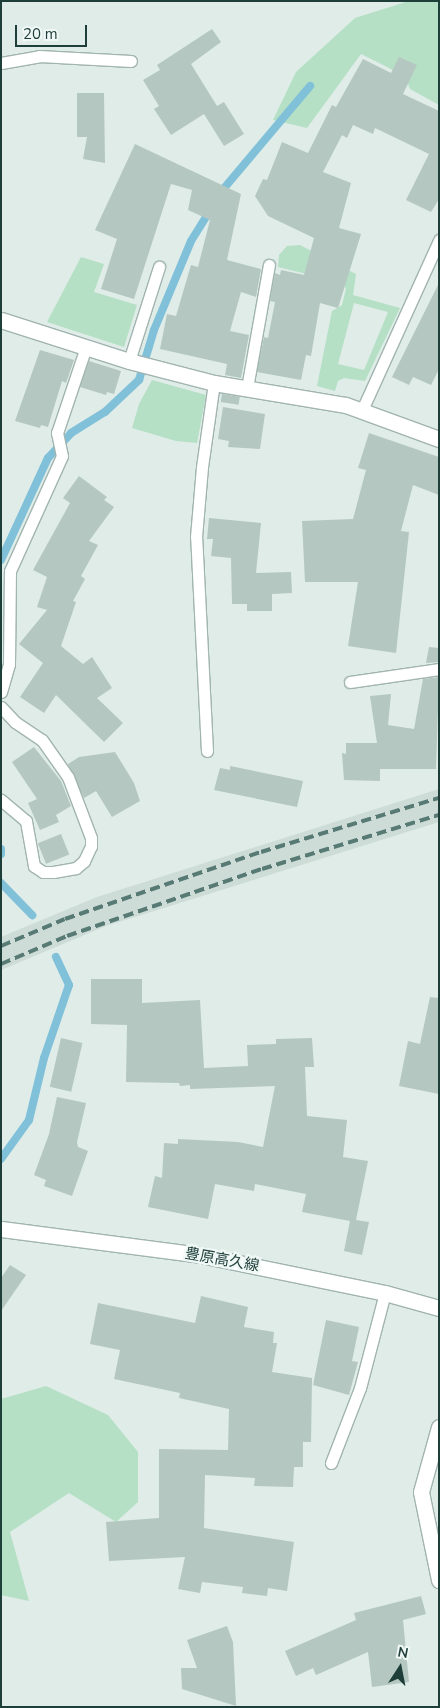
<!DOCTYPE html>
<html>
<head>
<meta charset="utf-8">
<style>
  body { margin:0 }
  #map { position:relative; width:440px; height:1708px; overflow:hidden; background:#dfece8; font-family:"Nunito Sans","Noto Sans JP",sans-serif }
  div>[style] { position:absolute }
  .built>* { inset:0; background:#cddcd7 }
  .green>* { inset:0; background:#b5e0c5 }
  .stream>* { height:8px; margin:-4px; padding:0 4px; transform-origin:4px; border-radius:4px; background:#80c0d8 }
  .building>* { inset:0; background:#b4c7c1; transform-origin:0 0 }
  .roads { filter:drop-shadow(1px 0 #a1b4b0) drop-shadow(-1px 0 #a1b4b0) drop-shadow(0 1px #a1b4b0) drop-shadow(0 -1px #a1b4b0) }
  .lane>* { height:11px; margin:-5.5px; padding:0 5.5px; transform-origin:5.5px; border-radius:5.5px; background:#fff }
  .street>* { height:15px; margin:-7.5px; padding:0 7.5px; transform-origin:7.5px; border-radius:7.5px; background:#fff }
  .secondary>* { height:15px; margin:-7.5px; padding:0 7.5px; transform-origin:7.5px; border-radius:7.5px; background:#fff }
  .rail>* { height:4px; margin-top:-2px; transform-origin:0; background:repeating-linear-gradient(90deg,#587a74 0 10px,transparent 0 15px) }
  span { translate:-50% -50%; white-space:nowrap; text-align:center; line-height:1.15; -webkit-text-stroke:4.5px #f0f8f5; paint-order:stroke }
  .street-label { font-size:15px; color:#1e3e39 }
  .frame { position:absolute; inset:0; border:2px solid #1e3e39; pointer-events:none }
  .north { position:absolute; left:375px; top:1643px; width:50px; height:50px; -webkit-text-stroke:4px #f0f8f5; paint-order:stroke; rotate:11deg; font-size:14px; font-weight:700; line-height:20px; text-align:center; color:#1e3e39 }
  .north::after { content:''; display:block; margin:auto; width:18px; height:22px; background:#1e3e39; clip-path:polygon(50% 0,100% 100%,50% 72%,0 100%) }
  .scale { position:absolute; left:15px; top:25px; width:72px; height:22px; box-sizing:border-box; border:2px solid #1e3e39; border-top:0; padding-left:6px; font-size:15px; line-height:18px; white-space:nowrap; color:#1e3e39; -webkit-text-stroke:4px #f0f8f5; paint-order:stroke }
</style>
</head>
<body>
<div id="map">
  <div class="built">
    <i style="clip-path:polygon(439px 789px,439px 822px,106px 926px,1px 970px,1px 937px,97px 897px)"></i>
  </div>
  <div class="green">
    <i style="clip-path:polygon(409px 1px,439px 1px,439px 105px,410px 89px,405px 76px,361px 54px,307px 128px,273px 120px,296px 72px,355px 18px)"></i>
    <i style="clip-path:polygon(evenodd,300px 245px,356px 274px,353px 295px,400px 308px,365px 381px,344px 378px,338px 381px,335px 391px,317px 386px,332px 311px,342px 305px,346px 289px,343px 283px,278px 267px,279px 255px,287px 246px,300px 245px,354px 303px,388px 312px,364px 370px,338px 364px,354px 303px)"></i>
    <i style="clip-path:polygon(81px 257px,104px 264px,94px 292px,137px 305px,124px 347px,47px 322px)"></i>
    <i style="clip-path:polygon(152px 380px,206px 395px,197px 443px,176px 441px,132px 428px,139px 404px)"></i>
    <i style="clip-path:polygon(46px 1386px,108px 1415px,138px 1452px,138px 1502px,116px 1522px,69px 1493px,10px 1532px,29px 1601px,1px 1595px,1px 1399px)"></i>
  </div>
  <div class="stream">
    <i style="left:220px;top:193px;width:140px;rotate:-49.9deg"></i>
    <i style="left:1px;top:560px;width:112px;rotate:-65.3deg"></i>
    <i style="left:48px;top:458px;width:34px;rotate:-47deg"></i>
    <i style="left:71px;top:433px;width:40px;rotate:-32deg"></i>
    <i style="left:105px;top:412px;width:47px;rotate:-43.3deg"></i>
    <i style="left:139px;top:380px;width:52px;rotate:-73.3deg"></i>
    <i style="left:154px;top:330px;width:96px;rotate:-67.4deg"></i>
    <i style="left:191px;top:241px;width:36px;rotate:-58deg"></i>
    <i style="left:1px;top:849px;width:5px;rotate:90deg"></i>
    <i style="left:1px;top:883px;width:45px;rotate:45.9deg"></i>
    <i style="left:1px;top:1159px;width:48px;rotate:-54.3deg"></i>
    <i style="left:29px;top:1120px;width:64px;rotate:-76.4deg"></i>
    <i style="left:44px;top:1058px;width:77px;rotate:-71.1deg"></i>
    <i style="left:69px;top:985px;width:31px;rotate:-115deg"></i>
  </div>
  <div class="building">
    <i style="clip-path:polygon(212px 29px,221px 42px,191px 64px,217px 106px,224px 102px,244px 134px,224px 146px,204px 114px,171px 135px,154px 109px,159px 106px,143px 80px,160px 70px,157px 65px)"></i>
    <i style="clip-path:polygon(399px 57px,417px 65px,403px 94px,439px 111px,439px 199px,431px 212px,406px 200px,429px 154px,375px 128px,373px 134px,353px 125px,347px 138px,342px 135px,323px 172px,351px 183px,339px 228px,361px 234px,338px 308px,320px 303px,311px 356px,306px 355px,301px 380px,257px 372px,264px 337px,268px 338px,275px 302px,270px 301px,275px 273px,280px 275px,281px 270px,304px 275px,314px 238px,268px 216px,255px 196px,263px 179px,267px 180px,282px 142px,308px 153px,332px 105px,336px 107px,363px 59px,391px 73px)"></i>
    <i style="clip-path:polygon(77px 93px,104px 93px,105px 163px,83px 159px,87px 137px,77px 137px)"></i>
    <i style="clip-path:polygon(135px 144px,241px 194px,227px 260px,261px 269px,256px 297px,241px 292px,230px 331px,249px 335px,241px 378px,225px 375px,227px 364px,160px 349px,167px 314px,176px 316px,191px 265px,198px 267px,210px 220px,188px 210px,192px 190px,171px 184px,134px 299px,101px 289px,117px 239px,95px 230px)"></i>
    <i style="clip-path:polygon(439px 283px,439px 369px,431px 385px,413px 377px,409px 385px,392px 377px)"></i>
    <i style="clip-path:polygon(40px 350px,74px 360px,66px 383px,62px 381px,48px 427px,41px 425px,40px 428px,15px 421px)"></i>
    <i style="clip-path:polygon(89px 361px,121px 371px,114px 394px,107px 392px,106px 395px,80px 387px)"></i>
    <i style="left:222px;top:394px;width:18px;height:8px;rotate:9deg"></i>
    <i style="clip-path:polygon(223px 407px,265px 414px,260px 449px,228px 447px,229px 441px,218px 439px)"></i>
    <i style="clip-path:polygon(369px 433px,439px 457px,439px 495px,413px 485px,401px 531px,409px 532px,396px 653px,348px 646px,358px 582px,305px 582px,302px 521px,353px 519px,366px 470px,358px 468px)"></i>
    <i style="clip-path:polygon(79px 476px,107px 497px,104px 500px,114px 507px,89px 541px,98px 545px,81px 576px,85px 579px,73px 601px,76px 602px,61px 646px,83px 664px,92px 657px,112px 688px,97px 698px,123px 723px,104px 742px,56px 695px,44px 713px,20px 697px,43px 663px,19px 644px,47px 610px,37px 607px,47px 577px,33px 570px,70px 503px,63px 498px)"></i>
    <i style="clip-path:polygon(209px 518px,261px 523px,256px 573px,291px 572px,292px 593px,272px 594px,272px 611px,247px 611px,247px 604px,232px 604px,231px 558px,211px 556px,213px 539px,207px 539px)"></i>
    <i style="clip-path:polygon(429px 647px,439px 648px,439px 662px,426px 663px)"></i>
    <i style="clip-path:polygon(439px 677px,436px 769px,380px 769px,380px 781px,344px 780px,342px 753px,346px 754px,346px 743px,377px 743px,370px 696px,391px 694px,388px 725px,414px 729px,423px 679px)"></i>
    <i style="clip-path:polygon(34px 747px,61px 781px,71px 806px,56px 815px,59px 822px,40px 830px,28px 803px,37px 799px,12px 762px)"></i>
    <i style="clip-path:polygon(115px 752px,134px 783px,140px 801px,112px 817px,96px 791px,84px 798px,68px 764px,79px 757px)"></i>
    <i style="clip-path:polygon(230px 766px,303px 781px,297px 807px,214px 790px,220px 768px,230px 770px)"></i>
    <i style="left:61px;top:834px;width:22px;height:25px;rotate:68deg"></i>
    <i style="clip-path:polygon(91px 979px,142px 979px,142px 1003px,200px 1000px,204px 1068px,248px 1066px,247px 1045px,276px 1044px,276px 1039px,312px 1038px,314px 1067px,305px 1067px,307px 1116px,347px 1120px,343px 1157px,368px 1161px,356px 1220px,369px 1222px,362px 1255px,344px 1251px,350px 1221px,302px 1212px,306px 1194px,255px 1184px,254px 1191px,215px 1184px,208px 1219px,148px 1207px,155px 1176px,162px 1178px,164px 1143px,178px 1144px,178px 1139px,238px 1142px,263px 1147px,275px 1086px,190px 1089px,190px 1085px,180px 1086px,179px 1083px,126px 1082px,127px 1025px,91px 1024px)"></i>
    <i style="clip-path:polygon(430px 997px,439px 998px,439px 1094px,399px 1086px,408px 1041px,420px 1044px)"></i>
    <i style="left:61px;top:1038px;width:22px;height:50px;rotate:13deg"></i>
    <i style="clip-path:polygon(57px 1097px,86px 1103px,77px 1142px,78px 1147px,88px 1151px,72px 1196px,44px 1186px,46px 1180px,34px 1175px,49px 1134px)"></i>
    <i style="clip-path:polygon(10px 1265px,26px 1275px,1px 1311px,1px 1278px)"></i>
    <i style="clip-path:polygon(201px 1296px,248px 1307px,244px 1327px,274px 1332px,273px 1343px,277px 1343px,272px 1372px,312px 1378px,311px 1442px,303px 1442px,303px 1467px,294px 1467px,293px 1487px,254px 1486px,255px 1478px,205px 1475px,204px 1528px,294px 1542px,287px 1591px,268px 1588px,267px 1596px,242px 1593px,243px 1587px,202px 1582px,200px 1593px,178px 1589px,185px 1557px,109px 1561px,106px 1522px,159px 1518px,159px 1449px,228px 1450px,229px 1409px,179px 1398px,180px 1393px,114px 1379px,120px 1350px,90px 1344px,98px 1303px,195px 1323px)"></i>
    <i style="clip-path:polygon(326px 1320px,359px 1327px,352px 1361px,358px 1362px,349px 1395px,313px 1385px)"></i>
    <i style="clip-path:polygon(421px 1596px,426px 1614px,403px 1620px,409px 1682px,372px 1687px,368px 1652px,316px 1675px,313px 1668px,296px 1676px,285px 1651px,356px 1620px,354px 1613px)"></i>
    <i style="clip-path:polygon(227px 1626px,233px 1642px,236px 1706px,182px 1689px,181px 1668px,197px 1668px,187px 1640px)"></i>
  </div>
  <div class="roads">
    <div class="lane">
      <i style="left:1px;top:63px;width:39px;rotate:-10deg"></i>
      <i style="left:39px;top:56px;width:92px;rotate:3.1deg"></i>
      <i style="left:129px;top:361px;width:99px;rotate:-72.3deg"></i>
      <i style="left:247px;top:388px;width:125px;rotate:-79.9deg"></i>
      <i style="left:362px;top:410px;width:187px;rotate:-65.6deg"></i>
      <i style="left:350px;top:682px;width:90px;rotate:-8.3deg"></i>
      <i style="left:1px;top:692px;width:29px;rotate:-74deg"></i>
      <i style="left:9px;top:664px;width:93px;rotate:-89.4deg"></i>
      <i style="left:10px;top:571px;width:126px;rotate:-65.7deg"></i>
      <i style="left:62px;top:456px;width:24px;rotate:-102deg"></i>
      <i style="left:57px;top:433px;width:91px;rotate:-71.4deg"></i>
      <i style="left:1px;top:707px;width:21px;rotate:47deg"></i>
      <i style="left:15px;top:722px;width:32px;rotate:34deg"></i>
      <i style="left:42px;top:740px;width:45px;rotate:54.9deg"></i>
      <i style="left:68px;top:777px;width:65px;rotate:69.3deg"></i>
      <i style="left:91px;top:838px;width:8px;rotate:90deg"></i>
      <i style="left:91px;top:846px;width:17px;rotate:115deg"></i>
      <i style="left:84px;top:861px;width:11px;rotate:139deg"></i>
      <i style="left:76px;top:868px;width:23px;rotate:170deg"></i>
      <i style="left:53px;top:872px;width:10px;rotate:180deg"></i>
      <i style="left:43px;top:872px;width:11px;rotate:-146deg"></i>
      <i style="left:34px;top:866px;width:46px;rotate:-100.1deg"></i>
      <i style="left:26px;top:821px;width:33px;rotate:-140deg"></i>
      <i style="left:207px;top:751px;width:214px;rotate:-92.9deg"></i>
      <i style="left:196px;top:537px;width:70px;rotate:-85.1deg"></i>
      <i style="left:202px;top:467px;width:85px;rotate:-81.9deg"></i>
      <i style="left:331px;top:1463px;width:80px;rotate:-68.9deg"></i>
      <i style="left:360px;top:1388px;width:98px;rotate:-75.3deg"></i>
    </div>
    <div class="street">
      <i style="left:1px;top:320px;width:134px;rotate:17.8deg"></i>
      <i style="left:129px;top:361px;width:88px;rotate:14.5deg"></i>
      <i style="left:214px;top:383px;width:134px;rotate:9.5deg"></i>
      <i style="left:346px;top:405px;width:99px;rotate:20.1deg"></i>
      <i style="left:439px;top:1427px;width:67px;rotate:105.5deg"></i>
      <i style="left:421px;top:1492px;width:90px;rotate:78.4deg"></i>
    </div>
    <div class="secondary">
      <i style="left:1px;top:1229px;width:201px;rotate:7.4deg"></i>
      <i style="left:200px;top:1255px;width:189px;rotate:11.6deg"></i>
      <i style="left:385px;top:1293px;width:56px;rotate:15.5deg"></i>
    </div>
  </div>
  <div class="rail">
    <i style="left:1px;top:946px;width:69px;rotate:-22.9deg"></i>
    <i style="left:65px;top:919px;width:207px;rotate:-18.9deg"></i>
    <i style="left:261px;top:852px;width:186px;rotate:-16.9deg"></i>
    <i style="left:1px;top:964px;width:72px;rotate:-23deg"></i>
    <i style="left:67px;top:936px;width:206px;rotate:-19deg"></i>
    <i style="left:262px;top:869px;width:185px;rotate:-17deg"></i>
  </div>
  <div class="street-label">
    <span style="left:222px;top:1260px;rotate:10deg">豊原高久線</span>
  </div>
  <div class="frame"></div>
  <div class="north">N</div>
  <div class="scale">20 m</div>
</div>
</body>
</html>
